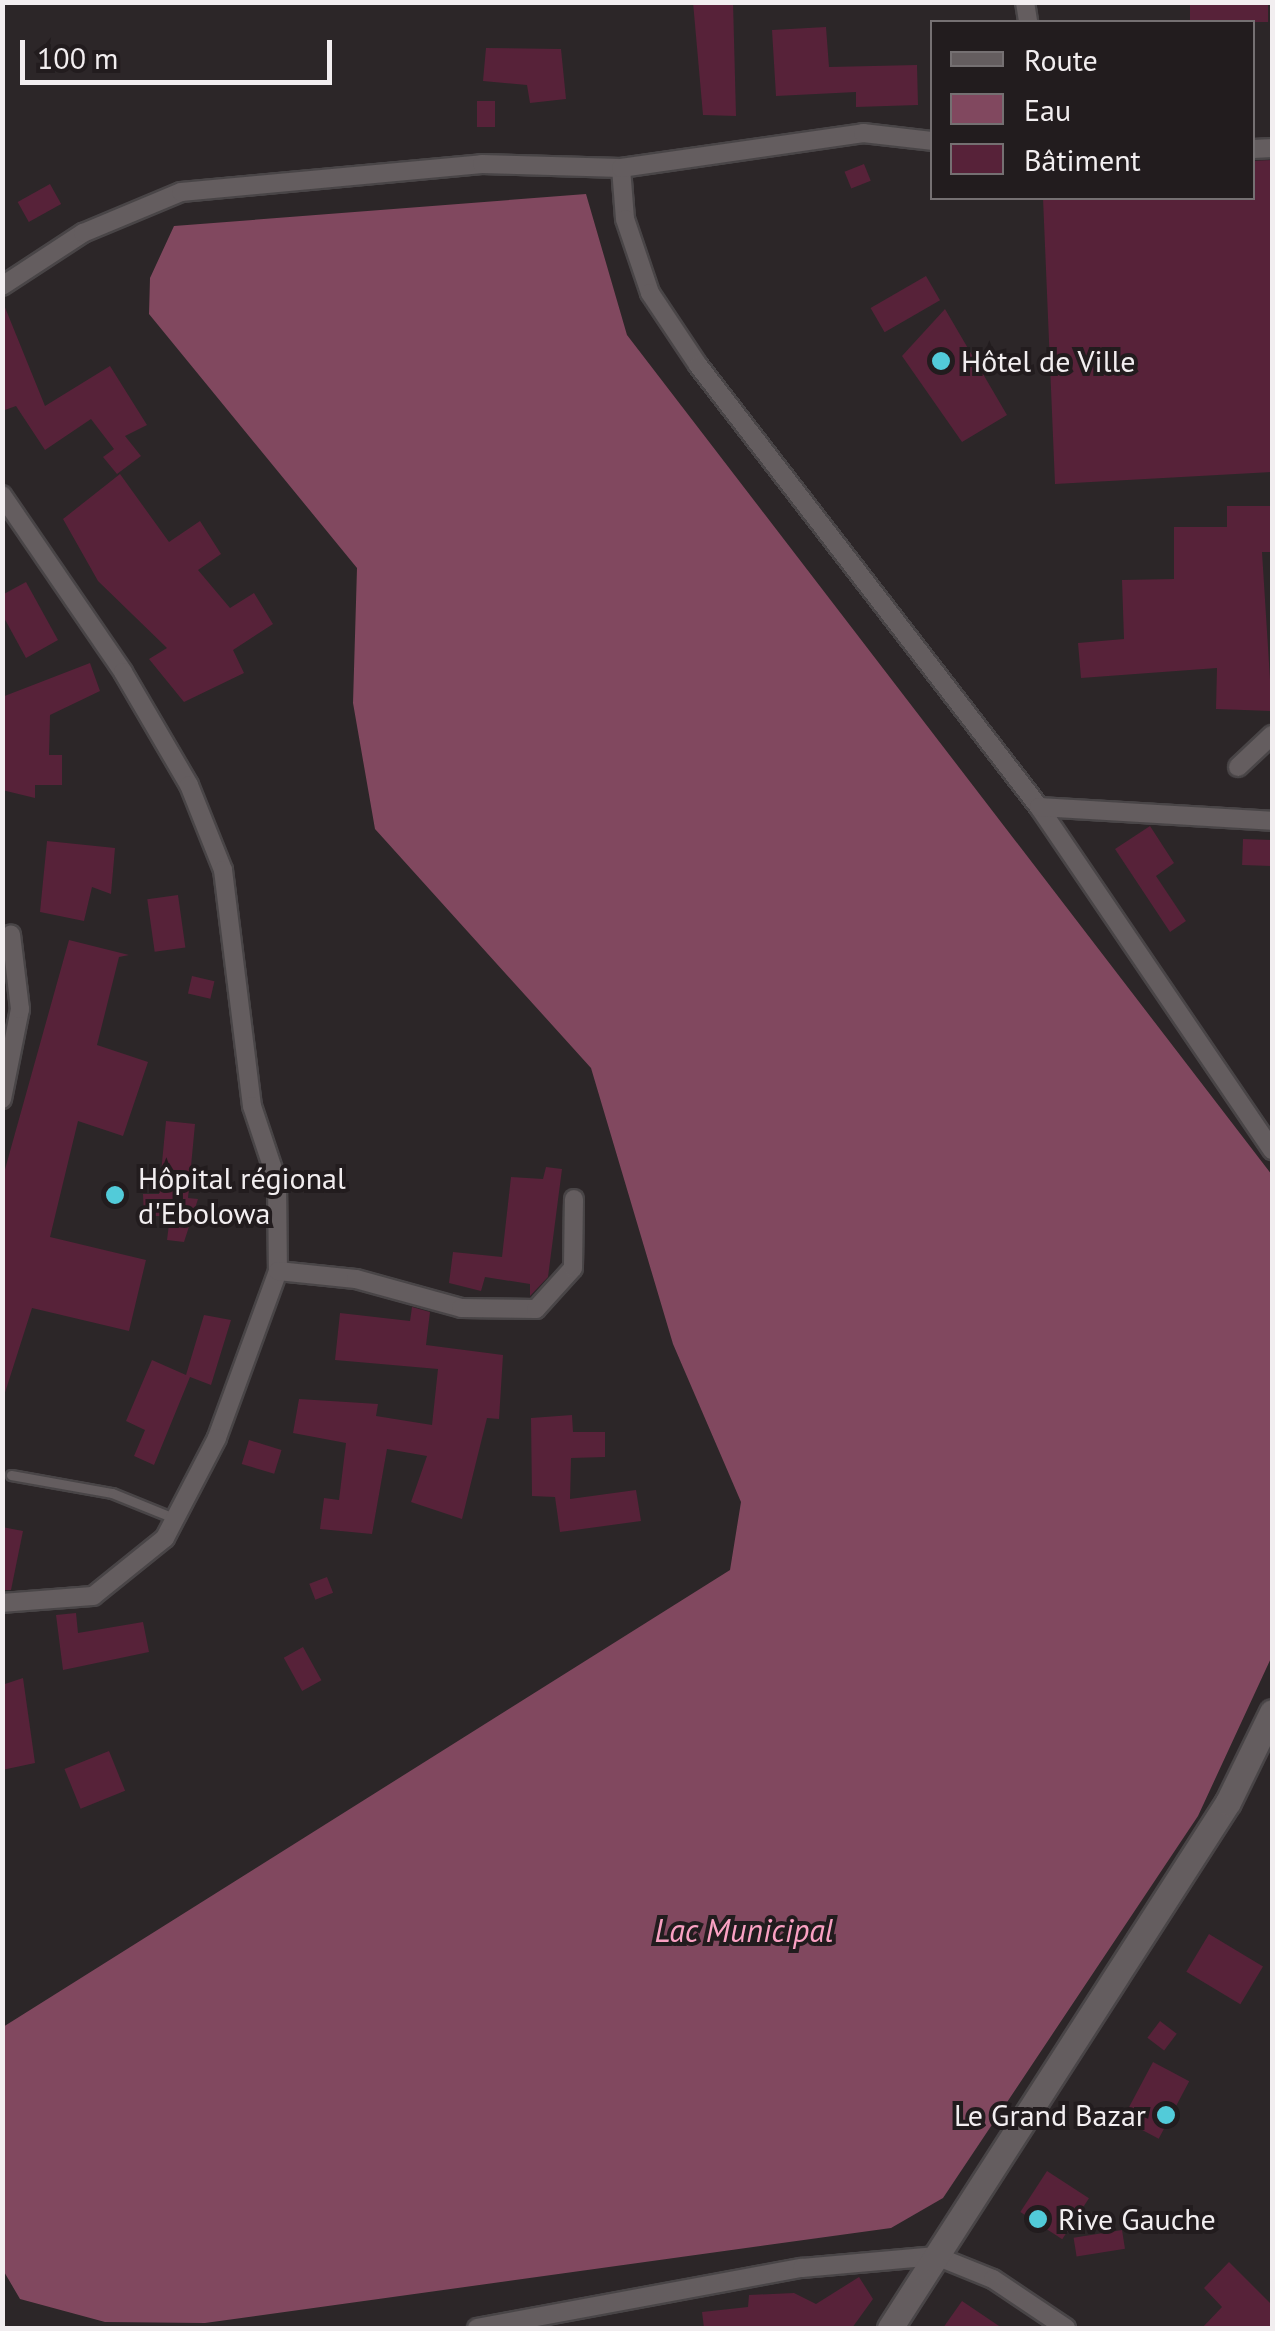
<!DOCTYPE html>
<html>
<head>
<meta charset="utf-8">
<style>
  body { margin:0 }
  #map { position:relative; width:1275px; height:2331px; overflow:hidden; background:#2c2628; font-family:"PT Sans",sans-serif }
  div>[style] { position:absolute }
  .water>* { inset:0; background:#81485f }
  .building>* { inset:0; background:#572239; transform-origin:0 0 }
  .roads { filter:drop-shadow(2px 0 #494547) drop-shadow(-2px 0 #494547) drop-shadow(0 2px #494547) drop-shadow(0 -2px #494547) }
  .lane>* { height:9px; margin:-4.5px; padding:0 4.5px; transform-origin:4.5px; border-radius:4.5px; background:#645d5f }
  .street>* { height:18px; margin:-9px; padding:0 9px; transform-origin:9px; border-radius:9px; background:#645d5f }
  .secondary>* { height:25px; margin:-12.5px; padding:0 12.5px; transform-origin:12.5px; border-radius:12.5px; background:#645d5f }
  .dots>* { width:28px; height:28px; translate:-50% -50%; box-sizing:border-box; border:5px solid #221c1e; border-radius:50% }
  span { translate:-50% -50%; white-space:nowrap; text-align:center; line-height:1.15; -webkit-text-stroke:8px #221c1e; paint-order:stroke }
  .poi-label { font-size:30px; color:#f2eef0 }
  .left { translate:0 -50%; text-align:left }
  .right { translate:-100% -50%; text-align:right }
  .water-label { font-size:32px; color:#faa1c3; font-style:italic }
  .frame { position:absolute; inset:0; border:5px solid #f2eef0; pointer-events:none }
  .legend { position:absolute; left:930px; top:20px; width:325px; height:180px; box-sizing:border-box; background:#221c1e; border:2px solid #757072; margin:0; padding:12px 18px; list-style:none; font-size:30px; color:#f2eef0 }
  .legend li { display:flex; align-items:center; gap:20px; height:50px }
  .legend b { width:50px; border:2px solid #757072 }
  .scale { position:absolute; left:20px; top:40px; width:312px; height:45px; box-sizing:border-box; border:5px solid #f2eef0; border-top:0; padding-left:12px; font-size:30px; line-height:35px; white-space:nowrap; color:#f2eef0; -webkit-text-stroke:8px #221c1e; paint-order:stroke }
</style>
</head>
<body>
<div id="map">
  <div class="water">
    <i style="clip-path:polygon(586px 194px,627px 335px,1272px 1175px,1272px 1656px,1198px 1816px,943px 2198px,891px 2228px,205px 2323px,105px 2322px,20px 2299px,3px 2270px,3px 2027px,730px 1570px,741px 1502px,673px 1344px,591px 1068px,375px 829px,353px 703px,357px 568px,149px 314px,150px 278px,174px 226px)"></i>
  </div>
  <div class="building">
    <i style="clip-path:polygon(693px 2px,733px 2px,736px 116px,703px 115px)"></i>
    <i style="left:1190px;top:2px;width:78px;height:20px"></i>
    <i style="clip-path:polygon(826px 27px,829px 67px,917px 65px,918px 105px,856px 107px,856px 92px,776px 96px,772px 30px)"></i>
    <i style="clip-path:polygon(486px 48px,561px 49px,566px 99px,530px 103px,527px 85px,483px 81px)"></i>
    <i style="left:477px;top:101px;width:18px;height:26px"></i>
    <i style="clip-path:polygon(1272px 160px,1272px 472px,1055px 484px,1043px 198px,1252px 198px,1252px 161px)"></i>
    <i style="left:864px;top:164px;width:18px;height:21px;rotate:68deg"></i>
    <i style="left:50px;top:184px;width:23px;height:37px;rotate:61deg"></i>
    <i style="left:926px;top:276px;width:28px;height:64px;rotate:60deg"></i>
    <i style="clip-path:polygon(2px 300px,45px 406px,110px 366px,147px 425px,125px 436px,141px 456px,117px 474px,103px 457px,114px 449px,91px 419px,45px 450px,16px 406px,2px 411px)"></i>
    <i style="clip-path:polygon(945px 309px,1007px 415px,962px 442px,902px 356px)"></i>
    <i style="clip-path:polygon(120px 474px,169px 542px,200px 521px,221px 554px,198px 570px,230px 608px,254px 593px,273px 624px,233px 650px,244px 673px,184px 702px,149px 659px,167px 648px,98px 581px,63px 519px)"></i>
    <i style="clip-path:polygon(1227px 506px,1272px 506px,1272px 552px,1262px 552px,1272px 711px,1216px 709px,1217px 668px,1081px 678px,1078px 643px,1124px 639px,1122px 580px,1174px 579px,1174px 527px,1227px 527px)"></i>
    <i style="clip-path:polygon(26px 582px,58px 640px,26px 658px,2px 614px,2px 595px)"></i>
    <i style="clip-path:polygon(90px 663px,100px 691px,50px 715px,49px 755px,62px 755px,62px 785px,35px 785px,35px 798px,2px 790px,2px 697px)"></i>
    <i style="clip-path:polygon(1150px 826px,1174px 863px,1156px 876px,1186px 921px,1170px 932px,1115px 849px)"></i>
    <i style="left:1243px;top:839px;width:29px;height:26px;rotate:2deg"></i>
    <i style="clip-path:polygon(47px 841px,115px 848px,111px 894px,92px 887px,84px 921px,40px 912px)"></i>
    <i style="left:178px;top:895px;width:53px;height:31px;rotate:82deg"></i>
    <i style="clip-path:polygon(69px 940px,129px 955px,119px 957px,97px 1045px,148px 1062px,123px 1136px,78px 1121px,50px 1237px,146px 1260px,129px 1331px,32px 1308px,2px 1402px,2px 1180px)"></i>
    <i style="left:192px;top:976px;width:23px;height:18px;rotate:13deg"></i>
    <i style="clip-path:polygon(166px 1121px,195px 1124px,188px 1198px,198px 1199px,184px 1242px,167px 1240px,170px 1216px,144px 1216px,143px 1194px,159px 1194px)"></i>
    <i style="clip-path:polygon(546px 1167px,562px 1169px,548px 1277px,530px 1296px,530px 1284px,485px 1277px,481px 1291px,449px 1283px,453px 1252px,502px 1257px,511px 1177px,543px 1179px)"></i>
    <i style="clip-path:polygon(412px 1307px,430px 1312px,426px 1345px,503px 1355px,499px 1419px,487px 1418px,462px 1519px,411px 1502px,427px 1456px,387px 1449px,372px 1534px,320px 1529px,324px 1498px,339px 1500px,346px 1443px,293px 1433px,299px 1399px,378px 1404px,376px 1416px,432px 1425px,438px 1369px,335px 1360px,340px 1313px,410px 1321px)"></i>
    <i style="clip-path:polygon(204px 1315px,231px 1320px,211px 1385px,190px 1377px,154px 1465px,134px 1456px,145px 1430px,126px 1421px,152px 1360px,186px 1375px)"></i>
    <i style="clip-path:polygon(572px 1415px,573px 1432px,605px 1432px,605px 1457px,571px 1458px,570px 1499px,636px 1490px,641px 1521px,560px 1532px,555px 1497px,532px 1496px,531px 1418px)"></i>
    <i style="left:249px;top:1440px;width:34px;height:25px;rotate:17deg"></i>
    <i style="clip-path:polygon(2px 1527px,23px 1531px,11px 1590px,2px 1590px)"></i>
    <i style="left:327px;top:1577px;width:17px;height:19px;rotate:69deg"></i>
    <i style="clip-path:polygon(76px 1613px,78px 1633px,143px 1622px,149px 1652px,63px 1670px,56px 1615px)"></i>
    <i style="left:303px;top:1647px;width:38px;height:22px;rotate:61deg"></i>
    <i style="clip-path:polygon(23px 1678px,35px 1763px,2px 1770px,2px 1685px)"></i>
    <i style="left:109px;top:1751px;width:43px;height:48px;rotate:68deg"></i>
    <i style="left:1209px;top:1934px;width:63px;height:44px;rotate:31deg"></i>
    <i style="left:1160px;top:2021px;width:21px;height:21px;rotate:37deg"></i>
    <i style="left:1153px;top:2062px;width:41px;height:65px;rotate:28deg"></i>
    <i style="left:1047px;top:2171px;width:50px;height:49px;rotate:33deg"></i>
    <i style="left:1122px;top:2230px;width:19px;height:49px;rotate:81deg"></i>
    <i style="clip-path:polygon(1229px 2262px,1272px 2305px,1272px 2328px,1202px 2328px,1222px 2307px,1204px 2288px)"></i>
    <i style="clip-path:polygon(859px 2277px,873px 2299px,852px 2328px,704px 2328px,702px 2312px,748px 2307px,749px 2295px,794px 2293px,816px 2304px)"></i>
    <i style="clip-path:polygon(962px 2301px,1002px 2328px,943px 2328px)"></i>
  </div>
  <div class="roads">
    <div class="lane">
      <i style="left:11px;top:1475px;width:103px;rotate:10.1deg"></i>
      <i style="left:112px;top:1493px;width:67px;rotate:22deg"></i>
    </div>
    <div class="street">
      <i style="left:1025px;top:2px;width:20px;rotate:81deg"></i>
      <i style="left:1252px;top:149px;width:20px;rotate:-3deg"></i>
      <i style="left:621px;top:168px;width:51px;rotate:85.5deg"></i>
      <i style="left:625px;top:219px;width:78px;rotate:71.3deg"></i>
      <i style="left:650px;top:293px;width:87px;rotate:56.3deg"></i>
      <i style="left:698px;top:365px;width:558px;rotate:52.35deg"></i>
      <i style="left:1039px;top:807px;width:415px;rotate:55.8deg"></i>
      <i style="left:2px;top:286px;width:97px;rotate:-33.2deg"></i>
      <i style="left:83px;top:233px;width:106px;rotate:-22.7deg"></i>
      <i style="left:181px;top:192px;width:302px;rotate:-5.3deg"></i>
      <i style="left:482px;top:164px;width:139px;rotate:1.6deg"></i>
      <i style="left:621px;top:168px;width:245px;rotate:-8.2deg"></i>
      <i style="left:863px;top:133px;width:69px;rotate:6.6deg"></i>
      <i style="left:2px;top:495px;width:214px;rotate:55.6deg"></i>
      <i style="left:123px;top:672px;width:131px;rotate:59.7deg"></i>
      <i style="left:189px;top:785px;width:92px;rotate:68.2deg"></i>
      <i style="left:223px;top:870px;width:238px;rotate:83deg"></i>
      <i style="left:252px;top:1106px;width:79px;rotate:71.6deg"></i>
      <i style="left:277px;top:1181px;width:90px;rotate:89.4deg"></i>
      <i style="left:278px;top:1271px;width:178px;rotate:110.1deg"></i>
      <i style="left:217px;top:1438px;width:113px;rotate:117.5deg"></i>
      <i style="left:165px;top:1538px;width:92px;rotate:141.1deg"></i>
      <i style="left:93px;top:1596px;width:91px;rotate:175.6deg"></i>
      <i style="left:1238px;top:767px;width:47px;rotate:-43.3deg"></i>
      <i style="left:1039px;top:807px;width:233px;rotate:3.4deg"></i>
      <i style="left:2px;top:1099px;width:92px;rotate:-78.7deg"></i>
      <i style="left:20px;top:1009px;width:75px;rotate:-96.9deg"></i>
      <i style="left:278px;top:1271px;width:78px;rotate:5.9deg"></i>
      <i style="left:356px;top:1279px;width:109px;rotate:15.4deg"></i>
      <i style="left:461px;top:1308px;width:75px;rotate:0.8deg"></i>
      <i style="left:536px;top:1309px;width:55px;rotate:-47.9deg"></i>
      <i style="left:573px;top:1268px;width:69px;rotate:-89.2deg"></i>
      <i style="left:477px;top:2328px;width:330px;rotate:-10.5deg"></i>
      <i style="left:802px;top:2268px;width:135px;rotate:-5.1deg"></i>
      <i style="left:936px;top:2256px;width:61px;rotate:22deg"></i>
      <i style="left:993px;top:2279px;width:88px;rotate:33.9deg"></i>
    </div>
    <div class="secondary">
      <i style="left:890px;top:2328px;width:625px;rotate:-57.28deg"></i>
      <i style="left:1228px;top:1802px;width:100px;rotate:-63.9deg"></i>
    </div>
  </div>
  <div class="dots">
    <i style="left:941px;top:361px;background:#52cbd9"></i>
    <i style="left:115px;top:1195px;background:#52cbd9"></i>
    <i style="left:1166px;top:2115px;background:#52cbd9"></i>
    <i style="left:1038px;top:2219px;background:#52cbd9"></i>
  </div>
  <div class="poi-label">
    <span class="left" style="left:961px;top:361px">Hôtel de Ville</span>
    <span class="left" style="left:138px;top:1195px">Hôpital régional<br>d'Ebolowa</span>
    <span class="right" style="left:1146px;top:2115px">Le Grand Bazar</span>
    <span class="left" style="left:1058px;top:2219px">Rive Gauche</span>
  </div>
  <div class="water-label">
    <span style="left:744px;top:1930px">Lac Municipal</span>
  </div>
  <div class="frame"></div>
  <ul class="legend">
  <li><b style="height:12px;background:#645d5f"></b>Route</li>
  <li><b style="height:28px;background:#81485f"></b>Eau</li>
  <li><b style="height:28px;background:#572239"></b>Bâtiment</li>
  </ul>
  <div class="scale">100 m</div>
</div>
</body>
</html>
